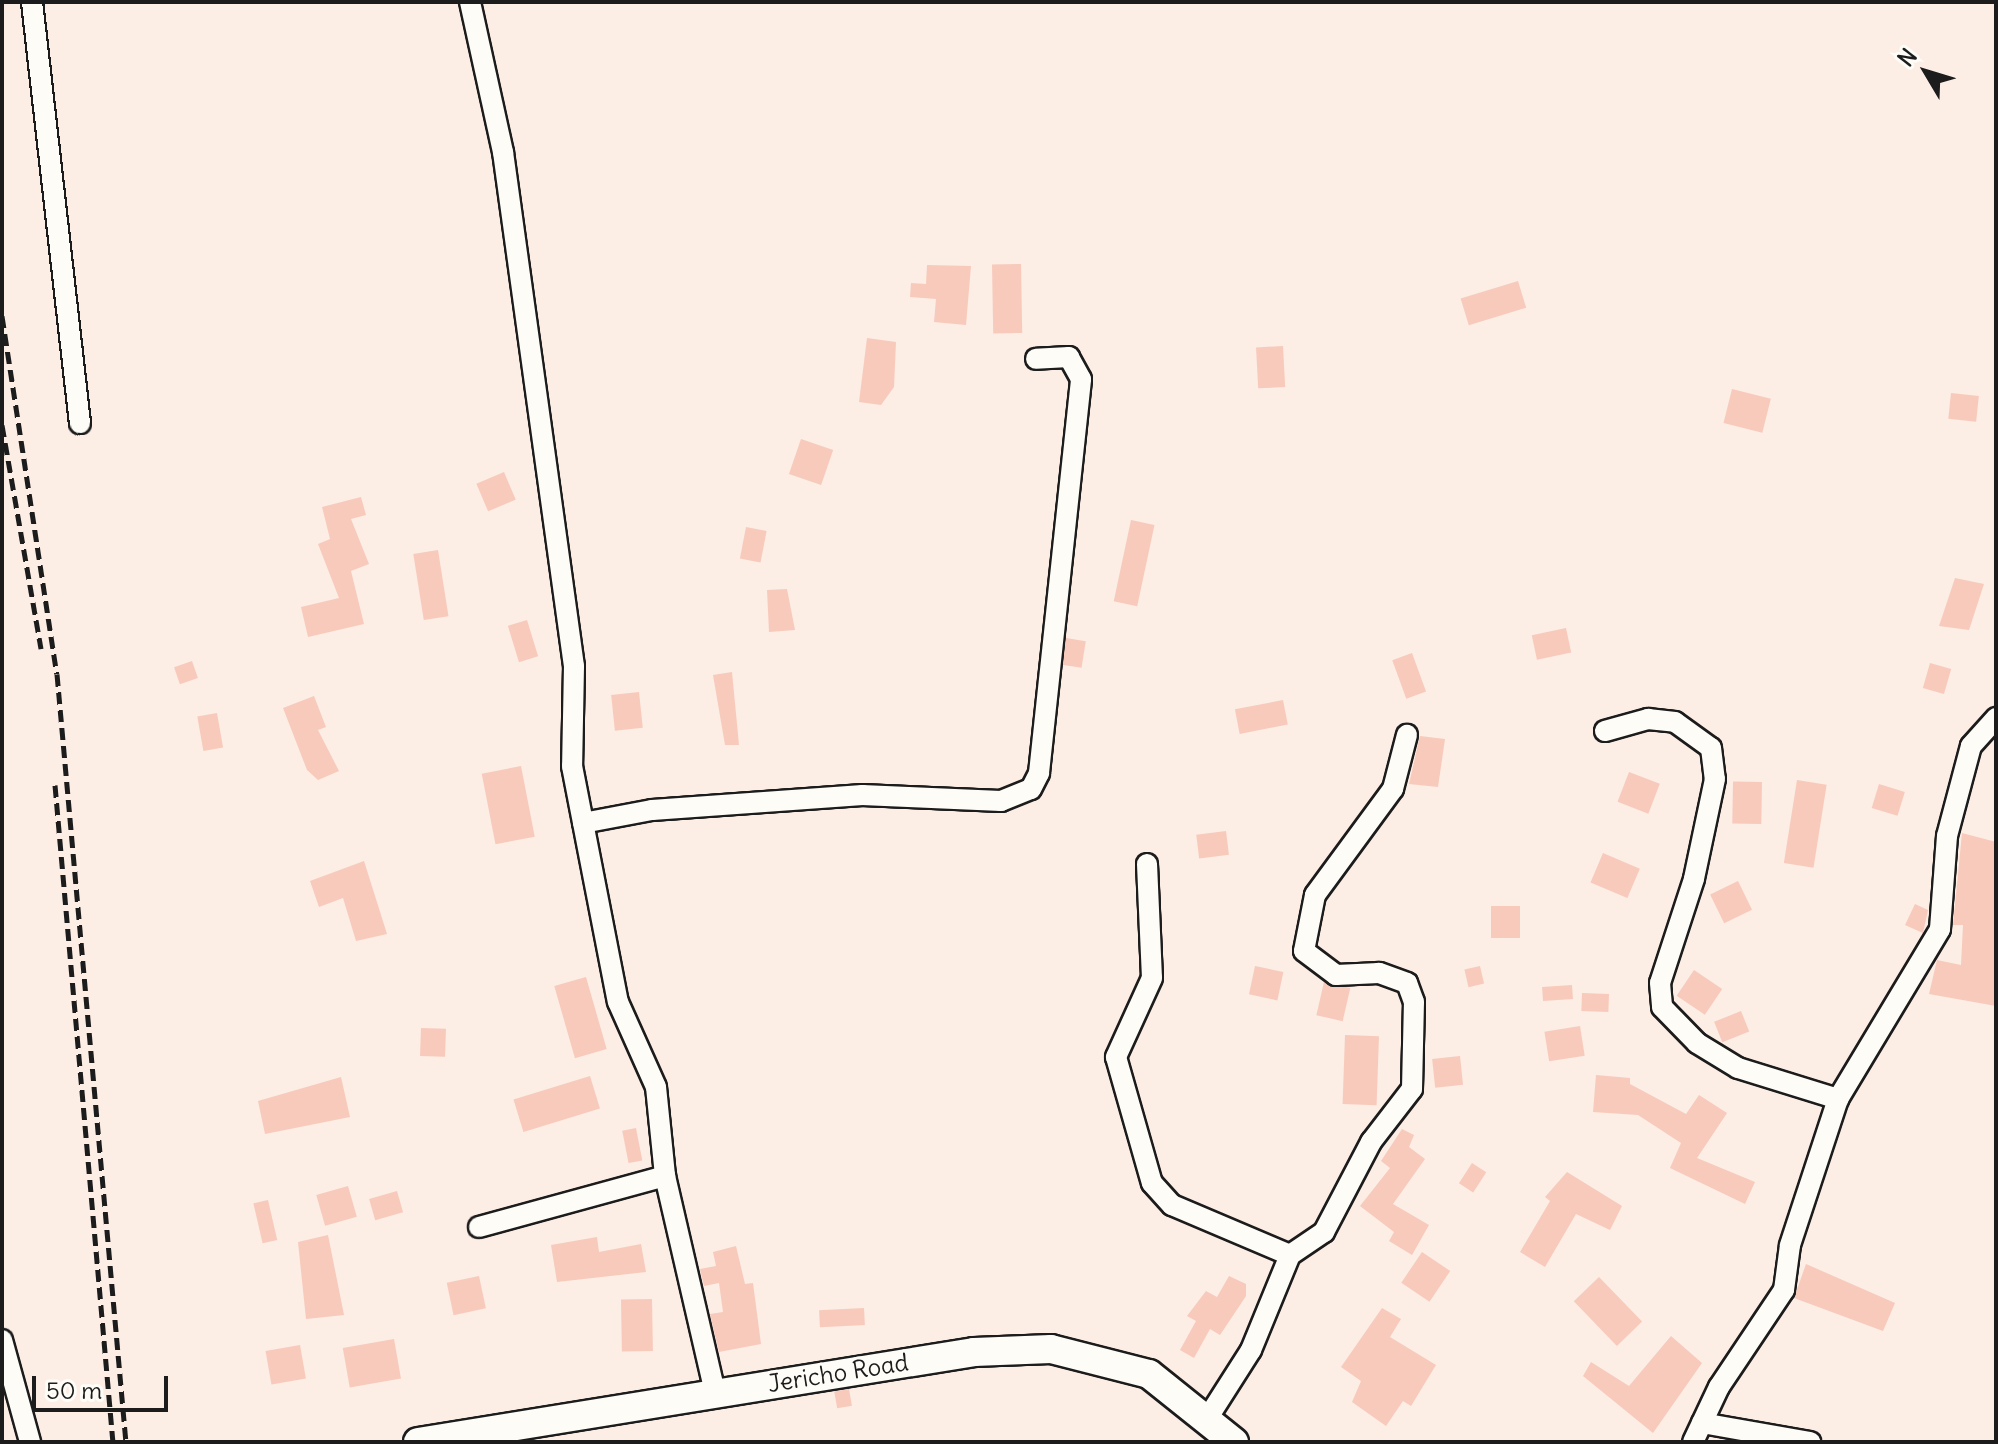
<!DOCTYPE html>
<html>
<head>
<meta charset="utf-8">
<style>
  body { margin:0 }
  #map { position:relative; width:1998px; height:1444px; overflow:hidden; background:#fcede5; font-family:Delius,sans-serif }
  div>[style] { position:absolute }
  .building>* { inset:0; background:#f8cabb; transform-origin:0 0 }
  .roads { filter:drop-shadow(2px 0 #1c1c1c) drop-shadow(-2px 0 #1c1c1c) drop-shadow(0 2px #1c1c1c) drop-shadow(0 -2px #1c1c1c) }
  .street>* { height:20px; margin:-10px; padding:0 10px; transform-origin:10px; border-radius:10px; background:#fdfcf7 }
  .secondary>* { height:28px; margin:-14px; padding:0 14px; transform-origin:14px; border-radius:14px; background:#fdfcf7 }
  .rail>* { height:5px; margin-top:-2.5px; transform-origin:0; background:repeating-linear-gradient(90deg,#1c1c1c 0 12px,transparent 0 18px) }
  span { translate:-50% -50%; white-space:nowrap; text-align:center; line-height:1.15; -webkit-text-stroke:6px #fdfcf7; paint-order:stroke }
  .street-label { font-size:24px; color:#1c1c1c }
  .frame { position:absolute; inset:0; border:4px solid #1c1c1c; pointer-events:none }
  .north { position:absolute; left:1886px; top:32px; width:80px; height:80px; -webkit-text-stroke:6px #fdfcf7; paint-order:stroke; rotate:308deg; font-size:22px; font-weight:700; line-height:32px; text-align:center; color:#1c1c1c }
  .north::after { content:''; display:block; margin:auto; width:28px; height:36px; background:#1c1c1c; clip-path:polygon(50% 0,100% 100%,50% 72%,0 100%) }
  .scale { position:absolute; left:32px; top:1376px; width:136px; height:36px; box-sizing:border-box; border:4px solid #1c1c1c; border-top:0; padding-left:10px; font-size:24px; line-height:28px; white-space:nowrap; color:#1c1c1c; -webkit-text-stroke:6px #fdfcf7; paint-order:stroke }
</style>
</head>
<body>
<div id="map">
  <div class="building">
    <i style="left:1021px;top:264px;width:69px;height:29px;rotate:89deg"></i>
    <i style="clip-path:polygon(927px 265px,971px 266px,966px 325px,934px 322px,936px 299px,910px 297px,911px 283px,926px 284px)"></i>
    <i style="left:1518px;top:281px;width:28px;height:60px;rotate:73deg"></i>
    <i style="clip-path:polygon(867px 338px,896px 342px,894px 387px,881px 405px,859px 402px)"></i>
    <i style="left:1283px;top:346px;width:41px;height:27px;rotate:87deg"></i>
    <i style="left:1732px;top:389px;width:40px;height:35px;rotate:14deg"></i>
    <i style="left:1951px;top:393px;width:28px;height:26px;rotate:6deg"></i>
    <i style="left:801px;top:439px;width:34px;height:37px;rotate:19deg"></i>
    <i style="left:504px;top:472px;width:30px;height:30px;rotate:67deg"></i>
    <i style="clip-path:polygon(361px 497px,366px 515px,351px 519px,369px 564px,351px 571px,364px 624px,308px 637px,301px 607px,339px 598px,318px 544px,330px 539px,322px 507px)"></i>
    <i style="left:1131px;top:520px;width:24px;height:83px;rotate:12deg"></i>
    <i style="left:746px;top:527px;width:21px;height:32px;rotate:11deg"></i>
    <i style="left:438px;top:550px;width:67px;height:25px;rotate:81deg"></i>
    <i style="clip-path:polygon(1955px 578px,1984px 584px,1969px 630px,1939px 626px)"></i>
    <i style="clip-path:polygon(787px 589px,795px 630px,769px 632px,767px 590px)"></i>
    <i style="left:527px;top:620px;width:38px;height:20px;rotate:73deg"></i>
    <i style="left:1566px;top:628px;width:25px;height:35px;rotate:78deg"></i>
    <i style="left:1066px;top:638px;width:20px;height:27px;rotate:9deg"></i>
    <i style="left:1412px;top:653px;width:41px;height:21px;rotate:70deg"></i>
    <i style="left:192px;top:661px;width:18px;height:19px;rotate:71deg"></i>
    <i style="left:1930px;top:663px;width:22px;height:26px;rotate:16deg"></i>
    <i style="clip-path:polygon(732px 672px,739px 745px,725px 745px,713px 675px)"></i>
    <i style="left:639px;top:692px;width:36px;height:28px;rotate:84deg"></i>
    <i style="clip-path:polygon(314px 696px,326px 727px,318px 730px,339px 771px,318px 780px,307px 770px,283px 708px)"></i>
    <i style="left:1283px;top:700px;width:25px;height:49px;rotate:79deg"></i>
    <i style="left:217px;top:713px;width:35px;height:20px;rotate:80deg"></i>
    <i style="clip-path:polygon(1420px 736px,1445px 739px,1438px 787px,1409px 784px)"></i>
    <i style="left:521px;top:766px;width:72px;height:40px;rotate:79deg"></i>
    <i style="left:1629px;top:772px;width:33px;height:32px;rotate:21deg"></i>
    <i style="left:1797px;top:780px;width:30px;height:84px;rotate:9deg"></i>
    <i style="left:1762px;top:782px;width:42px;height:29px;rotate:91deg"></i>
    <i style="left:1879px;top:784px;width:27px;height:25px;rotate:17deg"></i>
    <i style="left:1226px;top:831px;width:24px;height:30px;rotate:83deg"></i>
    <i style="clip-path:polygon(1962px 833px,1996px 842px,1996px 1006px,1929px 994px,1937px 960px,1961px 965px,1963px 925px,1953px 925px)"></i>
    <i style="left:1603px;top:853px;width:40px;height:32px;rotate:23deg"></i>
    <i style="clip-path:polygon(364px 861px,387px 934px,356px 941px,343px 898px,319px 907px,310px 881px)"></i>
    <i style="left:1738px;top:881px;width:32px;height:31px;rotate:64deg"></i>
    <i style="clip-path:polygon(1915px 904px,1928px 910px,1923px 933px,1905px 925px)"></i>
    <i style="left:1520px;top:906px;width:32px;height:29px;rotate:90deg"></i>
    <i style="left:1255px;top:966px;width:29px;height:29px;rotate:12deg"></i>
    <i style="left:1480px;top:966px;width:18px;height:16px;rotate:77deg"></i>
    <i style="left:1694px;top:970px;width:34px;height:31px;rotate:34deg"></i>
    <i style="left:586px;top:977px;width:75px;height:33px;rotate:74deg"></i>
    <i style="left:1324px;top:982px;width:27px;height:34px;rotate:13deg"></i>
    <i style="left:1572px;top:985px;width:14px;height:30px;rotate:86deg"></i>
    <i style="left:1582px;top:993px;width:27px;height:18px;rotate:2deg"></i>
    <i style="left:1741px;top:1011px;width:22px;height:29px;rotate:68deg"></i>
    <i style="left:1580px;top:1026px;width:30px;height:36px;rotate:81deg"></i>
    <i style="left:421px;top:1028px;width:25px;height:28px;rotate:2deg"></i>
    <i style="left:1345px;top:1035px;width:34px;height:69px;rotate:2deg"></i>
    <i style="left:1460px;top:1056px;width:29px;height:28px;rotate:84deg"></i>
    <i style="clip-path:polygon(1596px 1075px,1630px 1078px,1630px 1084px,1686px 1114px,1699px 1095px,1727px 1113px,1697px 1158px,1755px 1182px,1745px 1204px,1670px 1168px,1681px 1143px,1638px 1115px,1593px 1112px)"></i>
    <i style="left:590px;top:1076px;width:34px;height:80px;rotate:73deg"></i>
    <i style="clip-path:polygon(341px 1077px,350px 1117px,265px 1134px,258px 1101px)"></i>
    <i style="left:636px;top:1128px;width:33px;height:14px;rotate:79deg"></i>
    <i style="clip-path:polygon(1402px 1129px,1414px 1135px,1409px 1147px,1425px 1159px,1393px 1204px,1429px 1225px,1412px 1255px,1389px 1241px,1394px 1232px,1360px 1206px,1390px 1168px,1381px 1161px)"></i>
    <i style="left:1472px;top:1163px;width:17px;height:24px;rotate:33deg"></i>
    <i style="clip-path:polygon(1567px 1172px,1622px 1206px,1610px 1230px,1576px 1214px,1545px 1267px,1520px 1252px,1550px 1201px,1545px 1197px)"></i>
    <i style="left:348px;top:1186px;width:32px;height:33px;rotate:74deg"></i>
    <i style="left:397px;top:1191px;width:22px;height:29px;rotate:74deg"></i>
    <i style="left:268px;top:1200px;width:41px;height:15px;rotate:77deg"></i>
    <i style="clip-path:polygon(328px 1235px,344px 1315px,306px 1319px,298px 1242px)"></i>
    <i style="clip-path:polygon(597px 1237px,599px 1252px,641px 1244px,646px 1272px,557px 1282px,551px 1245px)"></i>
    <i style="clip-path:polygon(736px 1246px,745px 1284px,753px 1283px,761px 1344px,719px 1352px,710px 1314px,723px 1312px,719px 1283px,704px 1286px,700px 1269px,716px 1266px,713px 1252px)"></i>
    <i style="left:1422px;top:1252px;width:34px;height:37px;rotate:34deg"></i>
    <i style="clip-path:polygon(1806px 1264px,1895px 1303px,1883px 1331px,1794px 1298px)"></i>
    <i style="left:479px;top:1276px;width:33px;height:33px;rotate:78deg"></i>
    <i style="clip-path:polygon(1229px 1276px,1246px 1284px,1246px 1296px,1220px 1335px,1210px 1329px,1194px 1358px,1180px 1350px,1196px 1321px,1187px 1316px,1206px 1291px,1217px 1297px)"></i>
    <i style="left:1599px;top:1277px;width:62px;height:35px;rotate:46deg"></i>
    <i style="left:652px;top:1299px;width:52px;height:31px;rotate:89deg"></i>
    <i style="left:864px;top:1308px;width:17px;height:45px;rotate:87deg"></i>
    <i style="clip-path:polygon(1382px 1308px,1401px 1319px,1390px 1337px,1436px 1365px,1411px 1406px,1403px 1401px,1386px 1426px,1352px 1402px,1361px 1381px,1341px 1367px)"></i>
    <i style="clip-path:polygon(1671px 1336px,1702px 1363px,1653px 1433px,1583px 1376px,1591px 1362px,1629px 1386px)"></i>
    <i style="left:394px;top:1339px;width:40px;height:52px;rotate:80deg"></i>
    <i style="left:300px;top:1345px;width:34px;height:35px;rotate:80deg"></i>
    <i style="left:849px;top:1389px;width:17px;height:15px;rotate:80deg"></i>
  </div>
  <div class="roads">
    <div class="street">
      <i style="left:32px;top:2px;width:424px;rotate:83.5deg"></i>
      <i style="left:470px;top:2px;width:154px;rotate:77.6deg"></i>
      <i style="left:503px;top:152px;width:519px;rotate:82.14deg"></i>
      <i style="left:574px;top:666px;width:100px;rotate:91.1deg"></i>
      <i style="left:572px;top:766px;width:240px;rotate:79deg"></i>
      <i style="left:618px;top:1002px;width:93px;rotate:65.9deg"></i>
      <i style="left:656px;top:1087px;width:89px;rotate:84.2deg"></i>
      <i style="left:665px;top:1176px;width:222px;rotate:77deg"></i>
      <i style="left:1605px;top:731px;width:45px;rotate:-15.6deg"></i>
      <i style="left:1648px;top:719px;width:27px;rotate:6deg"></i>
      <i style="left:1675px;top:722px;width:44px;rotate:35.8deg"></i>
      <i style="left:1711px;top:748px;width:31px;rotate:83deg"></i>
      <i style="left:1715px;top:779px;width:102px;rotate:101.9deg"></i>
      <i style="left:1694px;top:879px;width:109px;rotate:108.1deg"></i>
      <i style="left:1660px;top:983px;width:24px;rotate:85deg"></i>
      <i style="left:1662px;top:1007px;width:50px;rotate:45.8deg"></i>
      <i style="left:1697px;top:1043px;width:48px;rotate:31.4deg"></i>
      <i style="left:1738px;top:1068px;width:105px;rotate:17.2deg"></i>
      <i style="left:583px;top:823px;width:70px;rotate:-10.7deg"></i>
      <i style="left:652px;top:810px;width:211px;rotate:-4.1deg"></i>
      <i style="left:862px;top:795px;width:139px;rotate:2.5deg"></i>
      <i style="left:1001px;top:801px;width:32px;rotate:-22deg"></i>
      <i style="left:1031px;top:789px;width:18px;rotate:-63deg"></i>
      <i style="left:1039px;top:773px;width:396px;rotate:-83.9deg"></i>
      <i style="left:1081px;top:379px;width:25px;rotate:-119deg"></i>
      <i style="left:1069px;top:357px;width:33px;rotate:177deg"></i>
      <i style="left:1147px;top:864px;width:114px;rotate:87.5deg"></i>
      <i style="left:1152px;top:978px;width:87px;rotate:114.5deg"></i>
      <i style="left:1116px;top:1057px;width:131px;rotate:74.1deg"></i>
      <i style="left:1152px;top:1183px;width:30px;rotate:48deg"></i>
      <i style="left:1172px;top:1205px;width:128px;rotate:23deg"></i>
      <i style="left:1290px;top:1255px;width:103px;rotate:112.3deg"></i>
      <i style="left:1251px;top:1350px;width:82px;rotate:122.5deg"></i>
      <i style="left:479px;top:1227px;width:193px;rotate:-15.3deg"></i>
      <i style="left:1290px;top:1255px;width:41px;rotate:-34.1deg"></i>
      <i style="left:1324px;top:1232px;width:102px;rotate:-62.4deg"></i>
      <i style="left:1371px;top:1142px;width:67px;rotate:-52.3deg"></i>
      <i style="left:1412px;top:1089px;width:87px;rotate:-88.7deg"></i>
      <i style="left:1414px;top:1002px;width:20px;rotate:-110deg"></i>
      <i style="left:1407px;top:983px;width:30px;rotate:-160deg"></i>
      <i style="left:1379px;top:973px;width:43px;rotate:177.3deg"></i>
      <i style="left:1336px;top:975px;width:40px;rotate:-143deg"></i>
      <i style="left:1304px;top:951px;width:57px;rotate:-78.9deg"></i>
      <i style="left:1315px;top:895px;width:132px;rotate:-53.7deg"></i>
      <i style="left:1393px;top:789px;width:56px;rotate:-75.5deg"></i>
      <i style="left:2px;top:1340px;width:106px;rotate:74.6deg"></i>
      <i style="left:1702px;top:1423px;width:110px;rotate:10deg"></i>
      <i style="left:1693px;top:1442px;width:61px;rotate:-64.7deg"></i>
      <i style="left:1719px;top:1387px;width:117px;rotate:-56.2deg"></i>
      <i style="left:1784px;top:1290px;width:45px;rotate:-82.4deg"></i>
      <i style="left:1790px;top:1245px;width:154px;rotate:-71.8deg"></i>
      <i style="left:1838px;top:1099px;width:198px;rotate:-59deg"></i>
      <i style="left:1940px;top:929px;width:93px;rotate:-85.7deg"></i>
      <i style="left:1947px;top:836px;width:93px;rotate:-75.1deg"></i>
      <i style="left:1971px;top:746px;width:38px;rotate:-48deg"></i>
    </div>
    <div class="secondary">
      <i style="left:418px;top:1442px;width:563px;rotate:-9.19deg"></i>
      <i style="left:974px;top:1352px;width:77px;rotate:-2.2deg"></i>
      <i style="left:1051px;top:1349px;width:101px;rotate:14.3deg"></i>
      <i style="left:1149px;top:1374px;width:109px;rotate:38.7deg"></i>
    </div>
  </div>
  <div class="rail">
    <i style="left:2px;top:316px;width:362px;rotate:81.3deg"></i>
    <i style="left:57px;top:674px;width:771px;rotate:84.87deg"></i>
    <i style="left:2px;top:425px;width:227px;rotate:80.1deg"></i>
    <i style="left:55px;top:785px;width:660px;rotate:84.96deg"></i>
  </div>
  <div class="street-label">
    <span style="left:838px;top:1373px;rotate:-9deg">Jericho Road</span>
  </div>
  <div class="frame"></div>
  <div class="north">N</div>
  <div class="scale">50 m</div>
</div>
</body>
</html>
